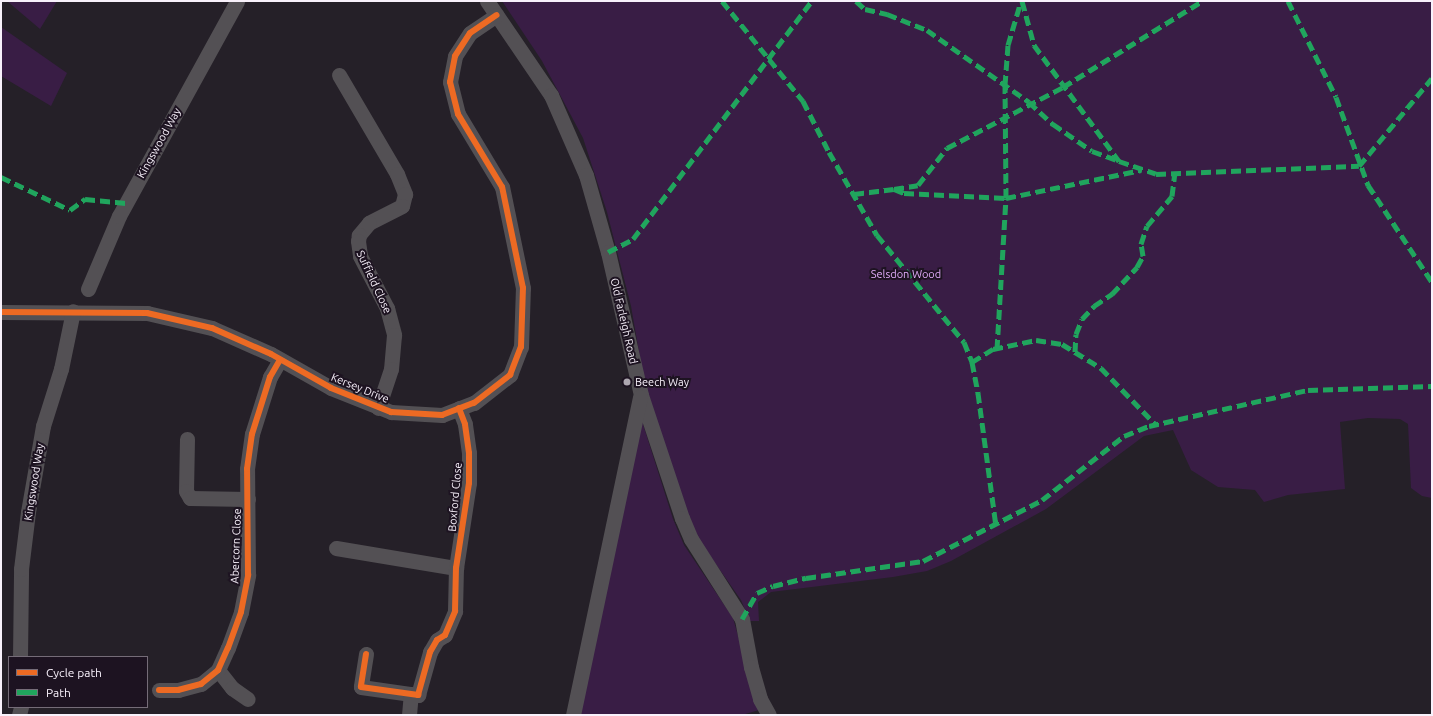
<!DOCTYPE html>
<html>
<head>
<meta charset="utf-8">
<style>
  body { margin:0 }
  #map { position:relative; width:1433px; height:716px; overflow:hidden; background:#252028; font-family:Ubuntu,sans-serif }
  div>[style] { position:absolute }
  .green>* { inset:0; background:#391d45 }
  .minor>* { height:15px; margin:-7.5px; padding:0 7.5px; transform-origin:7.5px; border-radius:7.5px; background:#535054 }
  .quiet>* { height:5px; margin-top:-2.5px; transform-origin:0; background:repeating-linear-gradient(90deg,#20a55d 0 10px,transparent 0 15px) }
  .cycleway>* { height:6px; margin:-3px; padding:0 3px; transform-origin:3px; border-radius:3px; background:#ed6a23 }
  .dots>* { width:11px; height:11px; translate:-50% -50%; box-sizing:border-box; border:2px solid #1d1321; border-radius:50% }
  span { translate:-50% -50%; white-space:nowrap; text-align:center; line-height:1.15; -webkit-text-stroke:4px #1d1321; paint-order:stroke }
  .street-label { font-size:11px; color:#f8f1fb }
  .park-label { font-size:11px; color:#e2adfb }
  .poi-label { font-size:11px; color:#f8f1fb }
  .left { translate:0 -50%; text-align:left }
  .frame { position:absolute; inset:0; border:2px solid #f8f1fb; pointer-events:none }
  .legend { position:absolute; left:8px; top:656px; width:140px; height:52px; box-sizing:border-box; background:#1d1321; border:1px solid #756c78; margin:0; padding:5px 7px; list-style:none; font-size:12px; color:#f8f1fb }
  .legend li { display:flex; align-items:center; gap:8px; height:20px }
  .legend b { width:20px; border:1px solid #756c78 }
</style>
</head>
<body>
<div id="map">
  <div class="green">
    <i style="clip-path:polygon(7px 1px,57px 1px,40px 29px)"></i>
    <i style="clip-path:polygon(502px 1px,1432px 1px,1432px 498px,1422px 496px,1411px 488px,1408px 424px,1400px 419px,1368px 418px,1340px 422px,1345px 489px,1288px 495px,1264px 502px,1255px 490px,1218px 487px,1191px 470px,1173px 430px,1144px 436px,1046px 509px,951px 561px,927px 571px,893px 577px,771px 592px,758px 602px,759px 621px,750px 621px,741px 600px,699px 540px,688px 516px,646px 392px,631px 306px,607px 212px,583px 138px,542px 61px)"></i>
    <i style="clip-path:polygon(1px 27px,67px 73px,51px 106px,1px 76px)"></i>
    <i style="clip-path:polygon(641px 418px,673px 519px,684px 545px,733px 618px,759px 710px,742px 715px,579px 715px)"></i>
  </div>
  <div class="minor">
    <i style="left:487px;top:1px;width:114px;rotate:55.8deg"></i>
    <i style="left:551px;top:95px;width:87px;rotate:66.4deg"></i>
    <i style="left:586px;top:175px;width:80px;rotate:74.1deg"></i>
    <i style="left:608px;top:252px;width:147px;rotate:77deg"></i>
    <i style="left:641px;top:395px;width:130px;rotate:71.6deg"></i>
    <i style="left:682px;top:518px;width:23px;rotate:67deg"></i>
    <i style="left:691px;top:539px;width:95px;rotate:57.5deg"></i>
    <i style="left:742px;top:619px;width:49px;rotate:79.4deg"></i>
    <i style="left:751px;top:667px;width:33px;rotate:74deg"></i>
    <i style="left:760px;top:699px;width:18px;rotate:61deg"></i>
    <i style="left:339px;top:75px;width:115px;rotate:59.6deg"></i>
    <i style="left:397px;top:174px;width:22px;rotate:68deg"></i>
    <i style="left:405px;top:194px;width:12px;rotate:104deg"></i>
    <i style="left:402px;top:206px;width:37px;rotate:153deg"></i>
    <i style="left:369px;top:223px;width:16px;rotate:130deg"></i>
    <i style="left:359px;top:235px;width:6px;rotate:99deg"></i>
    <i style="left:358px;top:241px;width:15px;rotate:82deg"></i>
    <i style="left:360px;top:256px;width:59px;rotate:62.6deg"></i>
    <i style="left:387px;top:308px;width:28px;rotate:75deg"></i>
    <i style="left:394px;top:335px;width:34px;rotate:95deg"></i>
    <i style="left:391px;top:369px;width:41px;rotate:108.4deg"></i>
    <i style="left:88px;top:289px;width:79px;rotate:-67deg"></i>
    <i style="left:119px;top:216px;width:245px;rotate:-61.2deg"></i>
    <i style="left:1px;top:312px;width:146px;rotate:0.4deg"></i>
    <i style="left:147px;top:313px;width:67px;rotate:13deg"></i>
    <i style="left:212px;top:328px;width:64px;rotate:23.8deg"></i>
    <i style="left:271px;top:354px;width:69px;rotate:29.5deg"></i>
    <i style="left:331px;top:388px;width:65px;rotate:21.8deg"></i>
    <i style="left:391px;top:412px;width:51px;rotate:3.4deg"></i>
    <i style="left:442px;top:415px;width:34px;rotate:-21deg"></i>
    <i style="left:474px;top:403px;width:46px;rotate:-37.9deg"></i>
    <i style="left:510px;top:375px;width:30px;rotate:-69deg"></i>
    <i style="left:521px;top:347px;width:59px;rotate:-88.1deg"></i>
    <i style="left:523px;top:288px;width:103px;rotate:-101.7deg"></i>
    <i style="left:502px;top:187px;width:85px;rotate:-121.1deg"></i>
    <i style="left:458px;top:114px;width:33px;rotate:-104deg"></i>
    <i style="left:450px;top:82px;width:26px;rotate:-79deg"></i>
    <i style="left:455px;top:56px;width:27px;rotate:-57deg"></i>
    <i style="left:470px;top:33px;width:32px;rotate:-34deg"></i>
    <i style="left:187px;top:439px;width:52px;rotate:91.1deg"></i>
    <i style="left:186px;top:491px;width:8px;rotate:60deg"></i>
    <i style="left:190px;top:498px;width:58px;rotate:1deg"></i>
    <i style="left:336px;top:548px;width:122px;rotate:9.5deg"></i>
    <i style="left:366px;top:654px;width:33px;rotate:99deg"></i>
    <i style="left:361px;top:687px;width:58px;rotate:8deg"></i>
    <i style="left:418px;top:695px;width:45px;rotate:-74.4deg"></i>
    <i style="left:430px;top:652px;width:14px;rotate:-60deg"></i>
    <i style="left:437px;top:640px;width:9px;rotate:-32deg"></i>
    <i style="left:445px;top:635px;width:26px;rotate:-67deg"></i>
    <i style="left:455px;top:611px;width:43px;rotate:-88.7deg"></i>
    <i style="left:456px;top:568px;width:86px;rotate:-81.3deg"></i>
    <i style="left:469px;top:483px;width:30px;rotate:-90deg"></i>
    <i style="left:469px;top:453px;width:29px;rotate:-98deg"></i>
    <i style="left:465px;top:424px;width:17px;rotate:-111deg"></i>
    <i style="left:20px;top:657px;width:88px;rotate:-89.3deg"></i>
    <i style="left:21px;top:569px;width:57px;rotate:-83deg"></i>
    <i style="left:28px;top:512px;width:87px;rotate:-80.1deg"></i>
    <i style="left:43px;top:426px;width:60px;rotate:-72.5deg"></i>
    <i style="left:61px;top:369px;width:59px;rotate:-78.3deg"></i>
    <i style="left:218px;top:670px;width:23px;rotate:52deg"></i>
    <i style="left:232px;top:688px;width:19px;rotate:35deg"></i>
    <i style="left:159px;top:690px;width:19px"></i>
    <i style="left:178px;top:690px;width:24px;rotate:-15deg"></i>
    <i style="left:201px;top:684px;width:22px;rotate:-39deg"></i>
    <i style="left:218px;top:670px;width:24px;rotate:-66deg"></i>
    <i style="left:228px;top:648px;width:38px;rotate:-70deg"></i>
    <i style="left:241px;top:612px;width:38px;rotate:-79deg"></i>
    <i style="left:248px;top:575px;width:106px;rotate:-90.5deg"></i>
    <i style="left:247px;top:469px;width:35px;rotate:-82deg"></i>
    <i style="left:252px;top:434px;width:60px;rotate:-72.5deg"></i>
    <i style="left:270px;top:377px;width:20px;rotate:-60deg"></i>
    <i style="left:19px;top:715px;width:8px;rotate:-76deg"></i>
    <i style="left:409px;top:715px;width:21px;rotate:-85deg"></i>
    <i style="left:573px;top:715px;width:325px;rotate:-78.1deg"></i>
  </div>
  <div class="quiet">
    <i style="left:722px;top:1px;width:129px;rotate:51deg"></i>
    <i style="left:803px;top:101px;width:57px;rotate:63deg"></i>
    <i style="left:829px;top:152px;width:96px;rotate:60deg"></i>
    <i style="left:877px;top:235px;width:138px;rotate:50.9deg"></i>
    <i style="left:964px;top:342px;width:22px;rotate:68deg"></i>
    <i style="left:972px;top:362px;width:32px;rotate:79deg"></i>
    <i style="left:978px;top:393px;width:134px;rotate:82.3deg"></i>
    <i style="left:856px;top:1px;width:12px;rotate:42deg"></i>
    <i style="left:865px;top:9px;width:23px;rotate:13deg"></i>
    <i style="left:887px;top:14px;width:43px;rotate:21.8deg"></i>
    <i style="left:927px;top:30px;width:125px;rotate:35.2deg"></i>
    <i style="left:1029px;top:102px;width:33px;rotate:43deg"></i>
    <i style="left:1053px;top:124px;width:47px;rotate:34.7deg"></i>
    <i style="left:1092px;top:151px;width:29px;rotate:20deg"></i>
    <i style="left:1022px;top:1px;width:46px;rotate:74.7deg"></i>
    <i style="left:1034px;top:45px;width:144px;rotate:53.8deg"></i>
    <i style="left:1119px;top:161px;width:39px;rotate:19deg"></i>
    <i style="left:1156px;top:174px;width:203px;rotate:-2.3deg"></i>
    <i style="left:1288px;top:1px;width:107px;rotate:63.4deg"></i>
    <i style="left:1336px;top:97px;width:94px;rotate:70deg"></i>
    <i style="left:1368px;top:185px;width:116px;rotate:56.6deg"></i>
    <i style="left:1359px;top:166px;width:114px;rotate:-50.3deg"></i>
    <i style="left:1px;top:177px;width:76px;rotate:25.6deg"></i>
    <i style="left:70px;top:210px;width:19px;rotate:-36deg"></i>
    <i style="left:85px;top:199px;width:41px;rotate:5.6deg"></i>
    <i style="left:894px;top:189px;width:24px;rotate:-9deg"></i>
    <i style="left:918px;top:185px;width:47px;rotate:-51.9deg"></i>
    <i style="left:947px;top:148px;width:131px;rotate:-27.7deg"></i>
    <i style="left:1063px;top:87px;width:163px;rotate:-31.7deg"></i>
    <i style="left:854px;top:194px;width:40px;rotate:-7.1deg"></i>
    <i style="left:894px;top:189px;width:11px;rotate:22deg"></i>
    <i style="left:904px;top:193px;width:102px;rotate:2.8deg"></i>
    <i style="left:1006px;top:198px;width:138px;rotate:-11.7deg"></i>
    <i style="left:608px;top:252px;width:28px;rotate:-27deg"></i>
    <i style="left:633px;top:239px;width:298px;rotate:-53.1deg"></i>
    <i style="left:997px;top:349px;width:151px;rotate:-86.6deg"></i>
    <i style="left:1006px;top:198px;width:113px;rotate:-90.5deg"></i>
    <i style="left:1005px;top:85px;width:40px;rotate:-85.7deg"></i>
    <i style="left:1008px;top:45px;width:46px;rotate:-73.5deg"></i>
    <i style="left:1075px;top:352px;width:18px;rotate:-87deg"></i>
    <i style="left:1076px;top:334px;width:16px;rotate:-68deg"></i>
    <i style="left:1082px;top:319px;width:18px;rotate:-47deg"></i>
    <i style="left:1094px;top:306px;width:22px;rotate:-34deg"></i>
    <i style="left:1112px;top:294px;width:37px;rotate:-47deg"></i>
    <i style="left:1137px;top:267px;width:13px;rotate:-61deg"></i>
    <i style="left:1143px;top:256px;width:12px;rotate:-99deg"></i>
    <i style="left:1141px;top:244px;width:19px;rotate:-72deg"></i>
    <i style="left:1147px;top:226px;width:39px;rotate:-50deg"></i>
    <i style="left:1172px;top:196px;width:24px;rotate:-83deg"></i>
    <i style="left:972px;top:362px;width:25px;rotate:-32deg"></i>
    <i style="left:993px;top:349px;width:44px;rotate:-11.8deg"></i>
    <i style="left:1036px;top:340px;width:26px;rotate:9deg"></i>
    <i style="left:1062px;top:344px;width:46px;rotate:31.6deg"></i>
    <i style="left:1101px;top:368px;width:78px;rotate:46deg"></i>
    <i style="left:742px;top:619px;width:30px;rotate:-60deg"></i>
    <i style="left:757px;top:593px;width:17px;rotate:-24deg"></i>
    <i style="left:773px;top:586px;width:34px;rotate:-14deg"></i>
    <i style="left:806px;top:578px;width:118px;rotate:-8.3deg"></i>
    <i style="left:923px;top:561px;width:134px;rotate:-27.1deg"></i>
    <i style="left:1042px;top:500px;width:104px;rotate:-38deg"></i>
    <i style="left:1124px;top:436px;width:27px;rotate:-22deg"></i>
    <i style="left:1149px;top:426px;width:163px;rotate:-12.8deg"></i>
    <i style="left:1308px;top:390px;width:124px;rotate:-1.8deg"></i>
  </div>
  <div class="cycleway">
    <i style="left:1px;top:312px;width:146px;rotate:0.4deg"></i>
    <i style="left:147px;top:313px;width:67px;rotate:13deg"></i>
    <i style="left:212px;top:328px;width:64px;rotate:23.8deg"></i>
    <i style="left:271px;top:354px;width:69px;rotate:29.5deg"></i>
    <i style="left:331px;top:388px;width:65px;rotate:21.8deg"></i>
    <i style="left:391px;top:412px;width:51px;rotate:3.4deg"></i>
    <i style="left:442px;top:415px;width:34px;rotate:-21deg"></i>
    <i style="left:474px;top:403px;width:46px;rotate:-37.9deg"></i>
    <i style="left:510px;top:375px;width:30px;rotate:-69deg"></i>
    <i style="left:521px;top:347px;width:59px;rotate:-88.1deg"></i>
    <i style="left:523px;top:288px;width:103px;rotate:-101.7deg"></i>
    <i style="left:502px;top:187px;width:85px;rotate:-121.1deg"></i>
    <i style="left:458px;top:114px;width:33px;rotate:-104deg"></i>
    <i style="left:450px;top:82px;width:26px;rotate:-79deg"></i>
    <i style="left:455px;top:56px;width:27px;rotate:-57deg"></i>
    <i style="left:470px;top:33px;width:32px;rotate:-34deg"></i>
    <i style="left:366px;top:654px;width:33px;rotate:99deg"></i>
    <i style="left:361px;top:687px;width:58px;rotate:8deg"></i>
    <i style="left:418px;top:695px;width:45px;rotate:-74.4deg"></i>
    <i style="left:430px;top:652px;width:14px;rotate:-60deg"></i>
    <i style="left:437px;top:640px;width:9px;rotate:-32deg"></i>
    <i style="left:445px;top:635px;width:26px;rotate:-67deg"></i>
    <i style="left:455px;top:611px;width:43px;rotate:-88.7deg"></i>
    <i style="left:456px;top:568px;width:86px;rotate:-81.3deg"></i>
    <i style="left:469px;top:483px;width:30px;rotate:-90deg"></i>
    <i style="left:469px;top:453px;width:29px;rotate:-98deg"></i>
    <i style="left:465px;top:424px;width:17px;rotate:-111deg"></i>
    <i style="left:159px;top:690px;width:19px"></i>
    <i style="left:178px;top:690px;width:24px;rotate:-15deg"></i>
    <i style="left:201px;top:684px;width:22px;rotate:-39deg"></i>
    <i style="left:218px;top:670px;width:24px;rotate:-66deg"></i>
    <i style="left:228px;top:648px;width:38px;rotate:-70deg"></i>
    <i style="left:241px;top:612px;width:38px;rotate:-79deg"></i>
    <i style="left:248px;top:575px;width:106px;rotate:-90.5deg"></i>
    <i style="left:247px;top:469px;width:35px;rotate:-82deg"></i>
    <i style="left:252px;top:434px;width:60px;rotate:-72.5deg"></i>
    <i style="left:270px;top:377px;width:20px;rotate:-60deg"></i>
  </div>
  <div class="dots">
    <i style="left:627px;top:382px;background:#aea8b1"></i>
  </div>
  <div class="street-label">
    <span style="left:159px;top:143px;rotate:-61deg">Kingswood Way</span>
    <span style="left:374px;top:282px;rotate:65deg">Suffield Close</span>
    <span style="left:624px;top:321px;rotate:77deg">Old Farleigh Road</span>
    <span style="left:360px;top:388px;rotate:22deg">Kersey Drive</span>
    <span style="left:34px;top:482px;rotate:-81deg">Kingswood Way</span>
    <span style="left:455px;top:497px;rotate:-85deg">Boxford Close</span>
    <span style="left:236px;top:546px;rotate:-88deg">Abercorn Close</span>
  </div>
  <div class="park-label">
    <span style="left:906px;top:274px">Selsdon Wood</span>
  </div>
  <div class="poi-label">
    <span class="left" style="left:635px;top:382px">Beech Way</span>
  </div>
  <div class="frame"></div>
  <ul class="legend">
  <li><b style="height:5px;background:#ed6a23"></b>Cycle path</li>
  <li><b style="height:5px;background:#20a55d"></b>Path</li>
  </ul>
</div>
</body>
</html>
